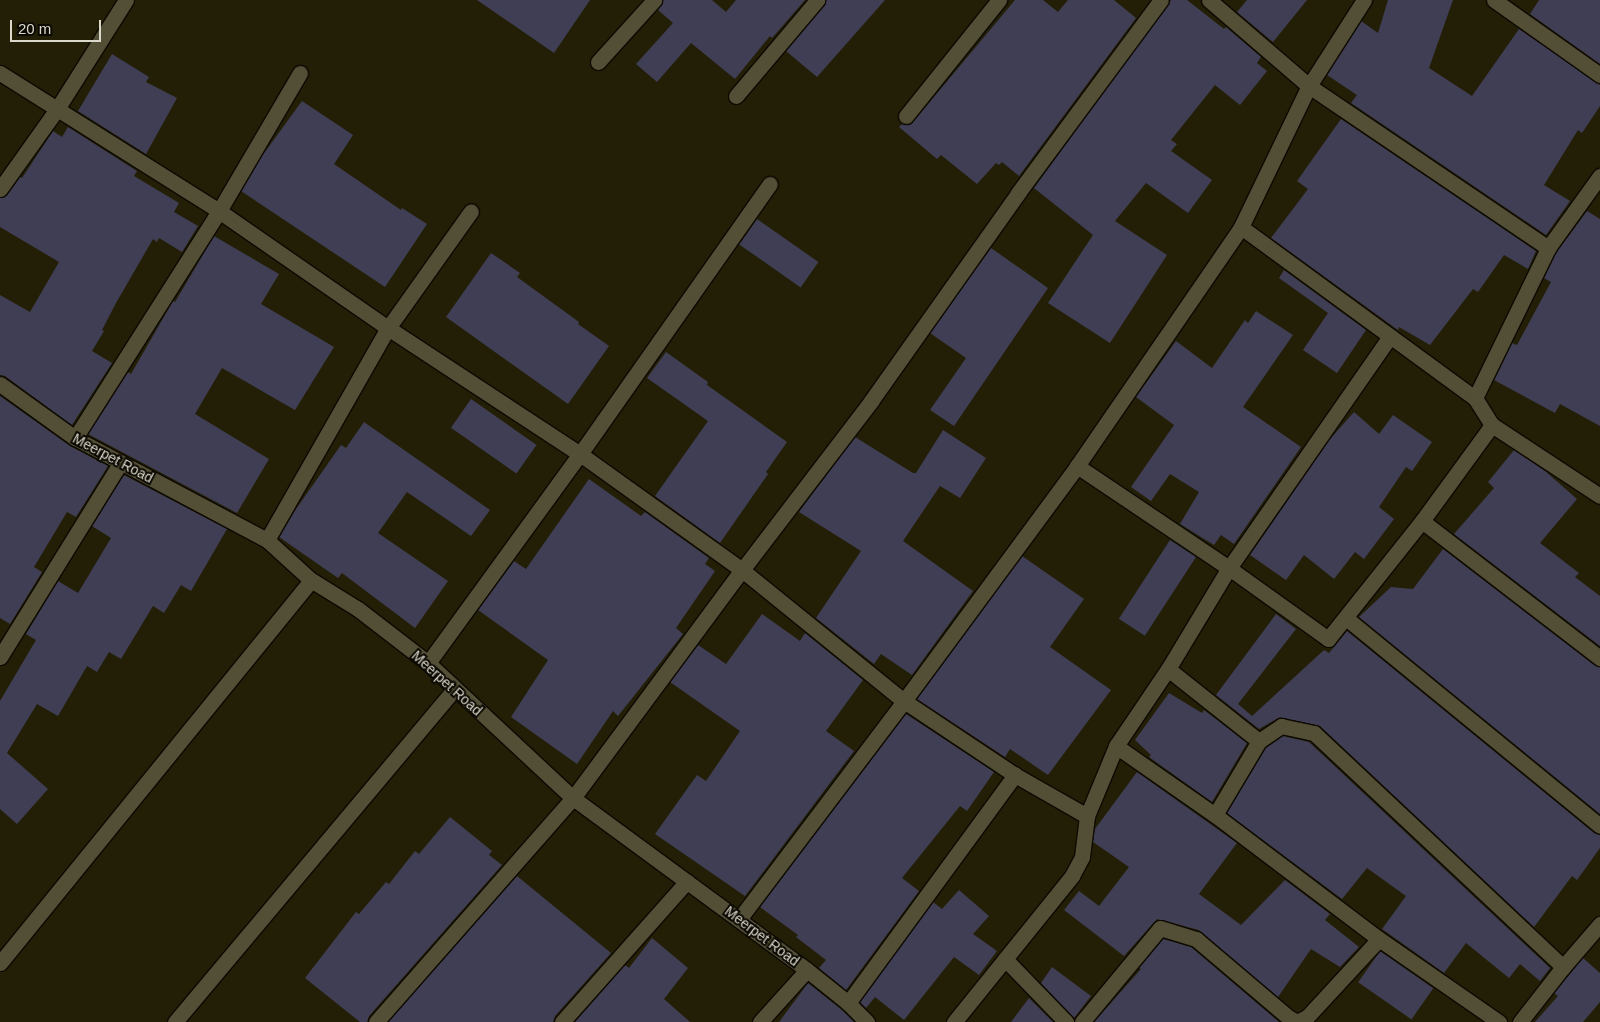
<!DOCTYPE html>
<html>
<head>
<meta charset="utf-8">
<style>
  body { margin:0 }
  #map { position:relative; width:1600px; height:1022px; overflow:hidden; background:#231f07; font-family:Arial,sans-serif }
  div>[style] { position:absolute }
  .building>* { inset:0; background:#403e55; transform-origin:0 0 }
  .roads { filter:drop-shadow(1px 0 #0d0900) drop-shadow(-1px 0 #0d0900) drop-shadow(0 1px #0d0900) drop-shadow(0 -1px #0d0900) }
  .minor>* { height:15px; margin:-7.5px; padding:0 7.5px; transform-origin:7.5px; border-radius:7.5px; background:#534f36 }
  span { translate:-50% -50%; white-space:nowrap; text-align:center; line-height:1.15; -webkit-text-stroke:4px #0b0902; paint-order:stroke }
  .street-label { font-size:14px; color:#dad8ca }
  .scale { position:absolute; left:10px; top:20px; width:91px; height:22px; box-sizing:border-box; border:2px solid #dad8ca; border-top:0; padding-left:6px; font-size:15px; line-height:18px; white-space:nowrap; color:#dad8ca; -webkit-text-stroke:4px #0b0902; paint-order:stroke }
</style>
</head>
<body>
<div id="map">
  <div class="building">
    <i style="clip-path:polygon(477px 0,590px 0,554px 53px)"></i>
    <i style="clip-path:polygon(663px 0,712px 0,726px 12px,736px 0,805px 0,772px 38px,770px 36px,735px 79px,691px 43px,657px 82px,636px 64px,673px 23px,658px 10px)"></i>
    <i style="clip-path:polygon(826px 0,885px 0,817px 77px,786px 51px,824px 6px)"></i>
    <i style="clip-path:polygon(1015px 0,1043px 0,1058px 12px,1068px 0,1114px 0,1136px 18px,1019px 176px,1002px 162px,999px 165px,996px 163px,977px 184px,941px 155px,937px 159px,899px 127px,902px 124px,909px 125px,913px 122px)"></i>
    <i style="clip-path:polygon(1171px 0,1187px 0,1224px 29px,1226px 27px,1261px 57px,1257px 63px,1267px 71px,1240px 105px,1215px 85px,1171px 140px,1177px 144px,1171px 151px,1212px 180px,1188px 213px,1146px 183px,1115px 221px,1167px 255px,1110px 343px,1048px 303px,1093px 235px,1034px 188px)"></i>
    <i style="clip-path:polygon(1247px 0,1307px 0,1273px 42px,1237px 12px)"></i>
    <i style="clip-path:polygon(1388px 0,1453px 0,1429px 68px,1472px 96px,1519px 29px,1600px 84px,1600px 106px,1582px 133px,1578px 130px,1544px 185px,1570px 201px,1546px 235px,1351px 103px,1357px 95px,1327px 75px,1361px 21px,1378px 33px)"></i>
    <i style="clip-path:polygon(1539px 0,1600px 0,1600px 64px,1530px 14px)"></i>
    <i style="clip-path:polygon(112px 54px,149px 77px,146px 82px,177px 98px,146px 154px,78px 111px)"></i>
    <i style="clip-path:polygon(302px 101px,353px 135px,334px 164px,401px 210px,402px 208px,427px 224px,385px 287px,241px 191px,262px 156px)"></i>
    <i style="clip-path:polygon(1341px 119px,1536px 251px,1528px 269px,1504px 255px,1478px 292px,1473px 289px,1430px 345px,1399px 327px,1398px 330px,1271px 238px,1308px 189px,1297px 181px)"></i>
    <i style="clip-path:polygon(68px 127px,137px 171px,134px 176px,179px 203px,174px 212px,198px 226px,182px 252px,159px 238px,157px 242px,153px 239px,116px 303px,102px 330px,104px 331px,92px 351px,112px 363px,72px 425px,5px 376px,0 375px,0 295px,30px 312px,59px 262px,0 227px,0 198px,7px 195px,20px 177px,22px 178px,53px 131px,62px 137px)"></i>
    <i style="clip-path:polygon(1587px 211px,1600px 219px,1600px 426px,1560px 404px,1555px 413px,1494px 380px,1512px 343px,1517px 345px,1551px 282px,1544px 278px,1556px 253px)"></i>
    <i style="left:757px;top:219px;width:75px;height:31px;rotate:35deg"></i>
    <i style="clip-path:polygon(214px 236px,279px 274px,261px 304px,334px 347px,295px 410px,222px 368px,195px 414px,269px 459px,237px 513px,88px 434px,128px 372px,131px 374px,173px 301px,175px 302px)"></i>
    <i style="clip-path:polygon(991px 248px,1048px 288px,954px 426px,930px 410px,966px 358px,930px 333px)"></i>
    <i style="clip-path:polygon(491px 253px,520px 273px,517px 277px,579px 322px,578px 324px,609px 346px,568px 404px,446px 317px)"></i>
    <i style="clip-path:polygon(1284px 270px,1366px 330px,1337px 373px,1303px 350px,1328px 313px,1279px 278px)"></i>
    <i style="clip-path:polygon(1256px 311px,1293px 335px,1243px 407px,1301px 447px,1234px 544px,1221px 535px,1214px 545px,1180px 524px,1199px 492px,1170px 474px,1151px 501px,1131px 487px,1174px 425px,1136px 397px,1176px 341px,1212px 368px,1245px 320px,1248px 323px)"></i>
    <i style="clip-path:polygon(666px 352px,708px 382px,707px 385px,787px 442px,766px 472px,768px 474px,720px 543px,655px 496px,708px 421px,647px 378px)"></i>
    <i style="clip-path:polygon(0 396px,70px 446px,108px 466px,76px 517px,67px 512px,34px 567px,42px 572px,10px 624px,0 618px)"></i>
    <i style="left:471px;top:399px;width:80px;height:35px;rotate:35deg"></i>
    <i style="clip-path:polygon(1354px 412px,1379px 434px,1393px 415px,1432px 442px,1412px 471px,1406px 467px,1379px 507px,1394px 519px,1364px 559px,1355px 552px,1334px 579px,1304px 555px,1286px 580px,1250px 555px,1330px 439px)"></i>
    <i style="clip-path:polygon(364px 422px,490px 510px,471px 536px,407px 492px,378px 533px,448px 581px,415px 628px,342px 573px,338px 578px,279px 537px,296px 509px,341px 445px,346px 448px)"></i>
    <i style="clip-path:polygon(943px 430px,986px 458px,960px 498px,940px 486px,903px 541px,973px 591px,912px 675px,881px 654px,874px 664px,816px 618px,861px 551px,799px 512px,855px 437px,913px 473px,916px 473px)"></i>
    <i style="clip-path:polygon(1514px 450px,1545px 471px,1577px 499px,1540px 543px,1579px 573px,1575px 577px,1600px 596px,1600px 646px,1454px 534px,1494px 488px,1488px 482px)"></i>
    <i style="clip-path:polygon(124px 475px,227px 529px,191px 591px,181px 585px,164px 613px,153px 606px,121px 659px,109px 652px,97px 672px,87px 666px,58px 716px,37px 704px,7px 753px,48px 789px,17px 824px,0 809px,0 701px,36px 640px,26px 634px,58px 581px,78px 593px,111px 538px,92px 526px)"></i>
    <i style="clip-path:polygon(589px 479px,641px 516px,645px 512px,709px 558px,705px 564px,715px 571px,676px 628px,683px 634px,618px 716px,613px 711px,577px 764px,511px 717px,548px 660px,478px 610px,514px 561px,526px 569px)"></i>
    <i style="left:1170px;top:540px;width:31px;height:94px;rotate:33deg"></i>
    <i style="clip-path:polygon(1443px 549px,1594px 665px,1600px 667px,1600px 814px,1359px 617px,1391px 587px,1413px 589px)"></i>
    <i style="clip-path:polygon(1022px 556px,1084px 599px,1050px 647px,1111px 690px,1048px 775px,1010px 749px,1005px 757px,917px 699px)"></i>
    <i style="clip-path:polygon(762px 614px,800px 641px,805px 633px,863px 680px,826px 731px,854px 751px,745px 896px,655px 834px,697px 775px,706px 781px,740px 731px,670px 682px,698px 645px,726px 664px)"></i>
    <i style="clip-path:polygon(1276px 614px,1296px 629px,1238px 704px,1252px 716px,1324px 650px,1329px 653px,1347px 631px,1594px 833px,1600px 835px,1600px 848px,1577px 880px,1572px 876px,1534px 927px,1320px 726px,1280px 717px,1259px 729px,1216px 695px)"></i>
    <i style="clip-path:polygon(1169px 693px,1202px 713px,1204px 710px,1247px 743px,1212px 802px,1149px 757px,1151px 755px,1135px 740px)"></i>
    <i style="clip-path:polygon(906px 714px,994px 772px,967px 811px,960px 806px,902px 878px,919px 891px,846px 990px,819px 968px,826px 960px,796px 937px,798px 935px,760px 907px)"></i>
    <i style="clip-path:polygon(1283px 736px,1309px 742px,1550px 968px,1540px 981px,1520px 964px,1509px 978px,1466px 943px,1444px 973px,1382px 929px,1406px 896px,1367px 868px,1342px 899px,1227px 813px,1266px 748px)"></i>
    <i style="clip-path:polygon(1137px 772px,1237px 843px,1199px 894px,1241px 925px,1285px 880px,1330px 914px,1325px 920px,1359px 947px,1340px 967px,1311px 949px,1278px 997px,1199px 930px,1157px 919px,1124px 956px,1064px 910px,1079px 891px,1099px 906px,1129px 867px,1093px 842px,1095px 829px)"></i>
    <i style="clip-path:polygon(450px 817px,492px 851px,489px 855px,502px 865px,369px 1016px,367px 1022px,360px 1022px,305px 978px,356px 912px,359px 914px,386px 882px,389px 884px,415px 851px,419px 854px)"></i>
    <i style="clip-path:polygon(517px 876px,611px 953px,555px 1016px,553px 1022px,388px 1022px)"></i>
    <i style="clip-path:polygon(959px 890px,989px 916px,973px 934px,997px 951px,979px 975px,954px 957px,904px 1020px,875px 997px,866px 1008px,860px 1002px,933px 902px,942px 909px)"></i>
    <i style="clip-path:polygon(652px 938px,688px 968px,664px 999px,690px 1022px,575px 1022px,625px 965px,629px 968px)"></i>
    <i style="clip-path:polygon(1163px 939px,1191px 947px,1279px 1022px,1094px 1022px,1141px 969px,1139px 968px)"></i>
    <i style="left:1380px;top:951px;width:65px;height:38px;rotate:35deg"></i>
    <i style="clip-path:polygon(1583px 958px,1600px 973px,1600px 1002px,1583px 1022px,1535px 1022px,1558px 996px,1554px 993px)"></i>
    <i style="clip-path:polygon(1052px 967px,1091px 996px,1074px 1018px,1041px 983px)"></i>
    <i style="clip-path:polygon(808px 983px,842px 1010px,854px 1022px,779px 1022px)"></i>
    <i style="clip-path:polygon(1029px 998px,1053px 1022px,1011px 1022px)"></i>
  </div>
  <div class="roads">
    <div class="minor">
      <i style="left:1209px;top:0;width:132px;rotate:40.7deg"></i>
      <i style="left:1309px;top:86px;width:289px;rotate:34.1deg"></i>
      <i style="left:1494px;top:0;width:130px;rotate:35.3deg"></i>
      <i style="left:598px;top:62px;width:84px;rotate:-47.9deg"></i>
      <i style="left:0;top:73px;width:259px;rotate:32.2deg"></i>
      <i style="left:219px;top:211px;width:206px;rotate:34.7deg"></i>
      <i style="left:388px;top:328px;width:230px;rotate:33.3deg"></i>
      <i style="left:580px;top:454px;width:199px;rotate:35.6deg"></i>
      <i style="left:742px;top:570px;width:208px;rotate:39deg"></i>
      <i style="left:904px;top:701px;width:133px;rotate:33.7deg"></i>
      <i style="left:1015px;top:775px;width:83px;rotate:29.7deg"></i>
      <i style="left:1087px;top:816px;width:41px;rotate:97deg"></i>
      <i style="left:1082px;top:857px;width:21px;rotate:118deg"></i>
      <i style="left:1072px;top:876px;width:188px;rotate:128.9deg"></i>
      <i style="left:736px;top:96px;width:126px;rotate:-49.8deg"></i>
      <i style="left:906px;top:116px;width:149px;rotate:-51.3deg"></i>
      <i style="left:0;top:189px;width:98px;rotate:-54.5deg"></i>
      <i style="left:57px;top:109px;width:129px;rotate:-57.7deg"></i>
      <i style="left:1241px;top:227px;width:290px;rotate:36.2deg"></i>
      <i style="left:1475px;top:398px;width:32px;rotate:58deg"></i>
      <i style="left:1492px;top:425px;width:129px;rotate:33.3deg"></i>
      <i style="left:0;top:384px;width:92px;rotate:35.8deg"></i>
      <i style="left:75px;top:438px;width:217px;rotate:28deg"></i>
      <i style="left:267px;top:540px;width:59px;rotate:42.3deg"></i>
      <i style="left:311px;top:580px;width:55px;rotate:31.7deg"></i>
      <i style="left:358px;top:609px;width:88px;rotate:37.6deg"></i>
      <i style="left:428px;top:663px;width:198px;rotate:43deg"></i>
      <i style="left:573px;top:798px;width:290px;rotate:36.3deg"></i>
      <i style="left:807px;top:970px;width:53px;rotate:38.8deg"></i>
      <i style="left:848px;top:1003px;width:27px;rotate:45deg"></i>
      <i style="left:1475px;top:398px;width:167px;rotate:-64deg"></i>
      <i style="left:1548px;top:248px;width:89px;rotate:-54.2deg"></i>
      <i style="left:75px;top:438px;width:269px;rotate:-57.6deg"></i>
      <i style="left:219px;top:211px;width:160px;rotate:-59.6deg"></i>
      <i style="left:1077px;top:466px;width:183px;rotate:33.9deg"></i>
      <i style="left:1229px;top:568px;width:122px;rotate:35.6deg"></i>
      <i style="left:1328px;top:639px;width:151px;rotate:-51.5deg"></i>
      <i style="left:1422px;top:521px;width:119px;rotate:-53.9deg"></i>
      <i style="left:1422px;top:521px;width:225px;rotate:37.6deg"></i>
      <i style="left:267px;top:540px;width:244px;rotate:-60.3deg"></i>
      <i style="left:388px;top:328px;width:143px;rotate:-54.6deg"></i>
      <i style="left:1346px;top:618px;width:328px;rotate:39.3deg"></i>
      <i style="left:0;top:657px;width:229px;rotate:-58.2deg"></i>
      <i style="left:428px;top:663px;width:258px;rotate:-54deg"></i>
      <i style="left:580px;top:454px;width:330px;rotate:-54.9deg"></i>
      <i style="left:1168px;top:669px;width:116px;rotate:38.4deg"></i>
      <i style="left:1116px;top:746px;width:121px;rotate:34.9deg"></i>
      <i style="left:1215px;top:815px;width:206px;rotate:37.1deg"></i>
      <i style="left:1379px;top:939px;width:146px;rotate:34.7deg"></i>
      <i style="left:1215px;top:815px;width:86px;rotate:-59.3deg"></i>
      <i style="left:1259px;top:741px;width:27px;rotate:-34deg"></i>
      <i style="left:1281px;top:726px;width:34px;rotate:12deg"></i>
      <i style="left:1314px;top:733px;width:342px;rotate:43.2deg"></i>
      <i style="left:1087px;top:816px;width:76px;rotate:-67.5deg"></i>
      <i style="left:1116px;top:746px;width:93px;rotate:-56deg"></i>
      <i style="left:1168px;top:669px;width:118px;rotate:-58.9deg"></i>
      <i style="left:1229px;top:568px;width:282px;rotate:-55.2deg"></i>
      <i style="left:740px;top:918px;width:272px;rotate:-52.9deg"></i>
      <i style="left:904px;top:701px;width:292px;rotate:-53.6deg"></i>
      <i style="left:1077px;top:466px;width:290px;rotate:-55.5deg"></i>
      <i style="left:1241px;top:227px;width:157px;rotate:-64.3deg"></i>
      <i style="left:1309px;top:86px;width:102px;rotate:-57.4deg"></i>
      <i style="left:1005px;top:959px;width:88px;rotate:45.9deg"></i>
      <i style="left:0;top:963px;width:493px;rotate:-50.9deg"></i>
      <i style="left:848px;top:1003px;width:283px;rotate:-53.8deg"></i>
      <i style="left:175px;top:1022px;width:434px;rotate:-50deg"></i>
      <i style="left:376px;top:1022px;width:298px;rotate:-48.7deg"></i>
      <i style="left:573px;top:798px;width:284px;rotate:-53.5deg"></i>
      <i style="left:742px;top:570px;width:213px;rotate:-52.6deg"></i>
      <i style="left:871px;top:401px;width:255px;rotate:-54.7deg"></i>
      <i style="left:1018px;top:193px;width:240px;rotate:-53.5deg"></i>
      <i style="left:562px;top:1022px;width:188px;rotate:-48.4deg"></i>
      <i style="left:760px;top:1022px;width:70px;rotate:-47.9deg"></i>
      <i style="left:1082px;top:1022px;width:122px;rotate:-50.3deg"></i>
      <i style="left:1160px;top:928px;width:38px;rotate:17deg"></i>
      <i style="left:1196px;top:939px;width:121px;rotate:40.3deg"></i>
      <i style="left:1288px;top:1017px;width:10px;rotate:29deg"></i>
      <i style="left:1297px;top:1022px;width:11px;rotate:-27deg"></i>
      <i style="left:1307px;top:1017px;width:106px;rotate:-47.3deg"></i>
      <i style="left:1520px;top:1022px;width:70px;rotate:-52deg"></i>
      <i style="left:1563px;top:967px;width:57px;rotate:-49.3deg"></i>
    </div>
  </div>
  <div class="street-label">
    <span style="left:113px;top:458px;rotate:28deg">Meerpet Road</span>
    <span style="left:447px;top:683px;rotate:42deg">Meerpet Road</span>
    <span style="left:762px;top:936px;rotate:37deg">Meerpet Road</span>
  </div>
  <div class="scale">20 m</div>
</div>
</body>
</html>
